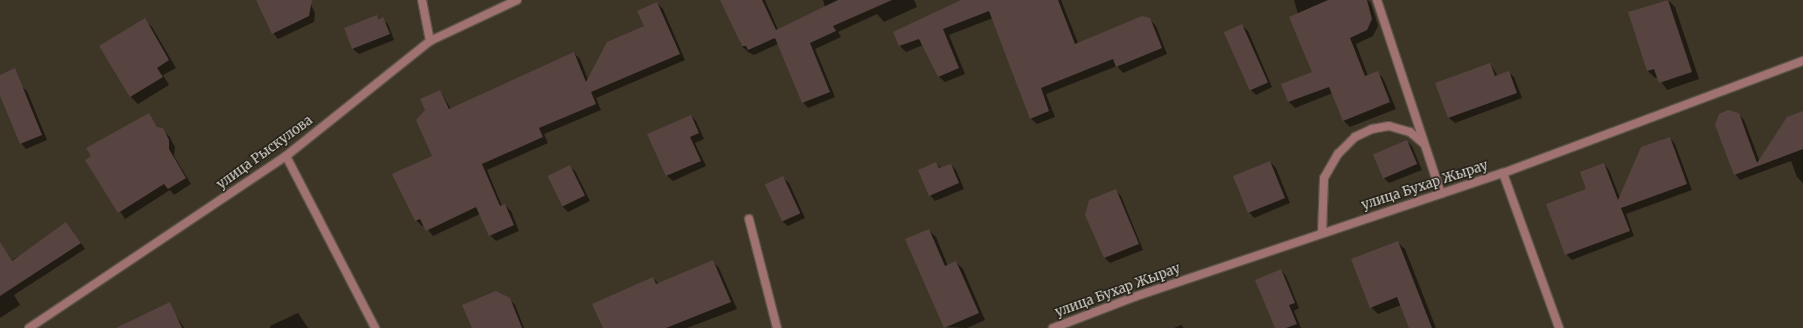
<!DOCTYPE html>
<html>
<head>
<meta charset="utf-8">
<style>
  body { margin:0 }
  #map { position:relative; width:1803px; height:328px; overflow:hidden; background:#3d3627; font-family:Merriweather,serif }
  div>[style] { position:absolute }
  .shadow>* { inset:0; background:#0007 }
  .building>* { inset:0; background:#574440; transform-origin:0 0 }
  .roads { filter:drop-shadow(1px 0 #5a5345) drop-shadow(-1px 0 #5a5345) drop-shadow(0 1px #5a5345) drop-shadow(0 -1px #5a5345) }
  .service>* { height:8px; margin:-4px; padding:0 4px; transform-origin:4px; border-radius:4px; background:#a17272 }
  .minor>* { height:8px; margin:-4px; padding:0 4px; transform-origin:4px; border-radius:4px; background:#a17272 }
  .tertiary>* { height:8px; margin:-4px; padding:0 4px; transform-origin:4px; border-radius:4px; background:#a17272 }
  span { translate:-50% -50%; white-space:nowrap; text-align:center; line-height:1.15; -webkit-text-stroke:3px #211e17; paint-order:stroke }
  .street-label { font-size:13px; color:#dcd8ce }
</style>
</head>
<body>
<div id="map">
  <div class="shadow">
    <i style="clip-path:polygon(257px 0,309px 0,315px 13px,314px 22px,278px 39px,273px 33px)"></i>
    <i style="clip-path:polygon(725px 0,765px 0,778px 30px,825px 7px,823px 0,914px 0,917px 7px,884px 22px,877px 14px,838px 32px,841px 37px,815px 49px,835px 97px,808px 108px,803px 102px,778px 44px,754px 55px,748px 52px,742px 46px)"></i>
    <i style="clip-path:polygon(963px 0,1061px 0,1078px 43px,1149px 19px,1156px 26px,1167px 54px,1123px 73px,1117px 66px,1046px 94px,1055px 117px,1037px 124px,1030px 118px,993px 18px,949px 35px,965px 74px,945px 82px,938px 76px,923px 45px,906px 52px,900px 46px,894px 33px)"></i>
    <i style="clip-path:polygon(1294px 0,1368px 0,1371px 3px,1378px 26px,1373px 36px,1356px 44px,1368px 76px,1377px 72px,1383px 78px,1396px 109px,1350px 127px,1344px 121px,1333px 93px,1295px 108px,1289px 102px,1282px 85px,1314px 72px)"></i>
    <i style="clip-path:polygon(1668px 0,1675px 7px,1699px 79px,1667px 90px,1658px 77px,1655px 78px,1648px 71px,1629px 13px)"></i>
    <i style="clip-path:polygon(657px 3px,663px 9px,685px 60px,596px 98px,601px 110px,544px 134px,548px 143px,487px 170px,502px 206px,505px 205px,511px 211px,519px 231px,496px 241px,490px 235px,480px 214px,433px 236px,424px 225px,422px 226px,416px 220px,433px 156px,426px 110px,440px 91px,451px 109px,574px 53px,580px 59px,588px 80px,645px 26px)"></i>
    <i style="clip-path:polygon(377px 16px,388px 24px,394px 40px,359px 54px,353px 49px,345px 28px)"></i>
    <i style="clip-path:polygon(144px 20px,152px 27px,176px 68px,163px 75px,169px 85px,138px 104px,131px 97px,100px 46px)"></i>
    <i style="clip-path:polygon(1242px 26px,1248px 31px,1272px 87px,1256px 95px,1250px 89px)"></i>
    <i style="clip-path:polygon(1490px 64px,1498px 76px,1508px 72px,1514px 77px,1522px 98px,1455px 123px,1449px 118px,1436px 84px)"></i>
    <i style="clip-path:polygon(21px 86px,27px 91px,47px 140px,26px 149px,21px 143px)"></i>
    <i style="clip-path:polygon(1803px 113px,1803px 183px,1797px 177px,1791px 161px,1740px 180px,1735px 174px,1738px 114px,1744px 120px,1760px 162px)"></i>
    <i style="clip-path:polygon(148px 114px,159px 129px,169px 136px,175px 147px,174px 156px,191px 184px,174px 195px,170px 190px,125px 219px,86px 160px)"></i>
    <i style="clip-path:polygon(691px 116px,696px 121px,704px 139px,695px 143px,706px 166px,673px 181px,667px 176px,648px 135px)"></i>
    <i style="clip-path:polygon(1670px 138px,1675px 144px,1692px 190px,1626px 214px,1634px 236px,1572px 260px,1566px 254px,1588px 190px,1604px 164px,1609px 170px,1620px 198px)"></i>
    <i style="clip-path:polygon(1407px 141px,1412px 146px,1422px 170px,1389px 183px,1384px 178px)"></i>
    <i style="clip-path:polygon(1270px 162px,1276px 168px,1290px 203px,1254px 218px,1249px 212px)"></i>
    <i style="clip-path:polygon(936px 163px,942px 169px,951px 165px,956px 170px,964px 189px,935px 201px,930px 195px)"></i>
    <i style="clip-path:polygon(569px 166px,575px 171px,590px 201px,568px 212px,562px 206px)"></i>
    <i style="clip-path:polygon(783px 178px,789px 183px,805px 218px,788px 226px,782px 221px)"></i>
    <i style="clip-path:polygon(1115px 190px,1121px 196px,1143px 250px,1110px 263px,1105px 258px,1087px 214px)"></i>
    <i style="clip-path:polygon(71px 229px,85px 249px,14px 295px,20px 305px,0 318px,0 266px)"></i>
    <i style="clip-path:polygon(928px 230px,936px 237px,948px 266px,956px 262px,963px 269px,985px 320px,967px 328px,945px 327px)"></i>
    <i style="clip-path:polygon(1397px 242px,1405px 249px,1436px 328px,1410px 328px,1401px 305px,1378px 314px,1371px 307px)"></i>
    <i style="clip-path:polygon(712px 261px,719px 268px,737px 309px,687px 328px,604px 328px,653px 278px,659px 284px)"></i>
    <i style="clip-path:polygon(1281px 270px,1286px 276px,1299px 308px,1294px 311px,1301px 328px,1277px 328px)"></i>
    <i style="clip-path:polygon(509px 299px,515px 305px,524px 328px,473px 328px)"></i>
    <i style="clip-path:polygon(169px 304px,184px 328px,146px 328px)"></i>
    <i style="clip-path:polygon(298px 313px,308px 328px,270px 328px,270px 326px)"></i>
    <i style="clip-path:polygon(1181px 325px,1184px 328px,1174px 328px)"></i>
  </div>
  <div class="building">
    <i style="clip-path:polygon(256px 0,312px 0,309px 16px,272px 34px)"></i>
    <i style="clip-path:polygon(720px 0,762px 0,776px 30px,838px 0,892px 0,833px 26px,836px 31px,810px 43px,830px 92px,802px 103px,775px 38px,748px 50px,746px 46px,742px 46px)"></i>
    <i style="clip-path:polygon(961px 0,1058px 0,1075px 44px,1142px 16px,1150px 18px,1162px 48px,1116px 67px,1113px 59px,1041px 88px,1049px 111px,1030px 119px,989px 11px,943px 29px,959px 68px,938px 77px,919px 39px,899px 46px,893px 32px)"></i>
    <i style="clip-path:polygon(1328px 0,1367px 0,1372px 19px,1367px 30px,1350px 38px,1365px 76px,1378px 71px,1390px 102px,1343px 121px,1329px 87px,1288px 102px,1281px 84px,1312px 72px,1289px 17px)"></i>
    <i style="clip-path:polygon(1668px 0,1692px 72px,1659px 83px,1654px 69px,1647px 71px,1628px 12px)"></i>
    <i style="clip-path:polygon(657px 2px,680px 54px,591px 92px,596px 104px,539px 128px,543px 137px,482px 164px,500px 206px,505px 204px,514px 225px,489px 236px,476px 207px,426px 231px,420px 219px,415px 221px,392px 174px,432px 156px,416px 120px,425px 110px,420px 99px,440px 90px,449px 109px,574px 52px,586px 82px,607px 42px,644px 26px,637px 11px)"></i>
    <i style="clip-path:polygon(377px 15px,379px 19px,383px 17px,390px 34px,352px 49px,344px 28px)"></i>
    <i style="clip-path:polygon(145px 18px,169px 60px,157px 68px,163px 77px,130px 97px,99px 46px)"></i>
    <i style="left:1242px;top:24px;width:64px;height:20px;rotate:66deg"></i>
    <i style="clip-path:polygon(1490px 63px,1495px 76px,1509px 71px,1517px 93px,1448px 118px,1435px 83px)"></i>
    <i style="clip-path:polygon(15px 68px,42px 135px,20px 144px,0 96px,0 75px)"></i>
    <i style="clip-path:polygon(1728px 110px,1739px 113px,1757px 163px,1787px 117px,1803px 111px,1803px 149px,1734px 175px,1715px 125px,1719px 114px)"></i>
    <i style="clip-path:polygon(149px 113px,157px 127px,163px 128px,169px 140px,169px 149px,186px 178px,168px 189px,164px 184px,118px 213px,85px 160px,91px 156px,86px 148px)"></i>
    <i style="clip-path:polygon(691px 115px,699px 133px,690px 137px,701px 161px,666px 176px,647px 134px)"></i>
    <i style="clip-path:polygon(1670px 137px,1687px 184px,1621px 208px,1630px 231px,1565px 255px,1546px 204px,1586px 189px,1580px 172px,1604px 163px,1618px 200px,1641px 147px)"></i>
    <i style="left:1407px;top:140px;width:26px;height:37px;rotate:67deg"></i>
    <i style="left:1270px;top:161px;width:40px;height:40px;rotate:68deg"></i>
    <i style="clip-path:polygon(936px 162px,939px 168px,951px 164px,959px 183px,929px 196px,918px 170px)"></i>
    <i style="left:570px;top:165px;width:34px;height:25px;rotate:64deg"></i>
    <i style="left:783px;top:176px;width:41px;height:20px;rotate:65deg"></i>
    <i style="clip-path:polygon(1116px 189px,1139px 244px,1104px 258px,1085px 215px,1089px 200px)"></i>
    <i style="clip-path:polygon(66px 222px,81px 243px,0 296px,0 242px,12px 261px)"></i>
    <i style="clip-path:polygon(929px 229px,945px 266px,956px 261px,979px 313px,944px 328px,905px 239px)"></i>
    <i style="clip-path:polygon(1398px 241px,1432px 328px,1409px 328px,1397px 297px,1370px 308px,1351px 259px)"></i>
    <i style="clip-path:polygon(713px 260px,731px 302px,666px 328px,603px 328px,592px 304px,653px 277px,656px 284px)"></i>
    <i style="clip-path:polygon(1281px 269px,1295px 303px,1289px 305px,1297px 324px,1286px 328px,1275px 328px,1255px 280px)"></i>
    <i style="clip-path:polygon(496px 291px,510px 298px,522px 328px,472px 328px,462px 305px)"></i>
    <i style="clip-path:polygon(170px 302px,182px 328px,116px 328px)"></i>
  </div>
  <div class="roads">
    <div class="service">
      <i style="left:1377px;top:0;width:204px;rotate:71.7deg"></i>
      <i style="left:749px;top:219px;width:113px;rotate:75.6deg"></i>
      <i style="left:1322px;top:233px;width:55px;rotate:-87.9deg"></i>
      <i style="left:1324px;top:178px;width:28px;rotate:-60deg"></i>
      <i style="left:1338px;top:154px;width:24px;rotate:-45deg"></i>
      <i style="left:1355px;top:137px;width:19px;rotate:-25deg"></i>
      <i style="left:1372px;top:129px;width:17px;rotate:-10deg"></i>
      <i style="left:1389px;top:126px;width:22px;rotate:16deg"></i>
      <i style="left:1410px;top:132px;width:17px;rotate:40deg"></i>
    </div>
    <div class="minor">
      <i style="left:422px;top:0;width:42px;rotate:79deg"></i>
      <i style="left:286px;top:156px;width:184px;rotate:-38.6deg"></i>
      <i style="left:430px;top:41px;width:96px;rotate:-25.2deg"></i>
      <i style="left:1503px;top:173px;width:165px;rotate:70.1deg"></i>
      <i style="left:1053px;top:328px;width:87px;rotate:-20.9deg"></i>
      <i style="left:1134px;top:297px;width:389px;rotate:-18.6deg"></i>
      <i style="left:1503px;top:173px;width:320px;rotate:-20.5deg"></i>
    </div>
    <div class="tertiary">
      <i style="left:29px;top:328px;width:309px;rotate:-33.8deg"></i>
      <i style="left:286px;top:156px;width:194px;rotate:62.6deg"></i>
    </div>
  </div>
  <div class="street-label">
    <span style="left:265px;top:153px;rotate:-36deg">улица Рыскулова</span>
    <span style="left:1425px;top:186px;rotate:-18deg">улица Бухар Жырау</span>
    <span style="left:1118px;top:291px;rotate:-20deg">улица Бухар Жырау</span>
  </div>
</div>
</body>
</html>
